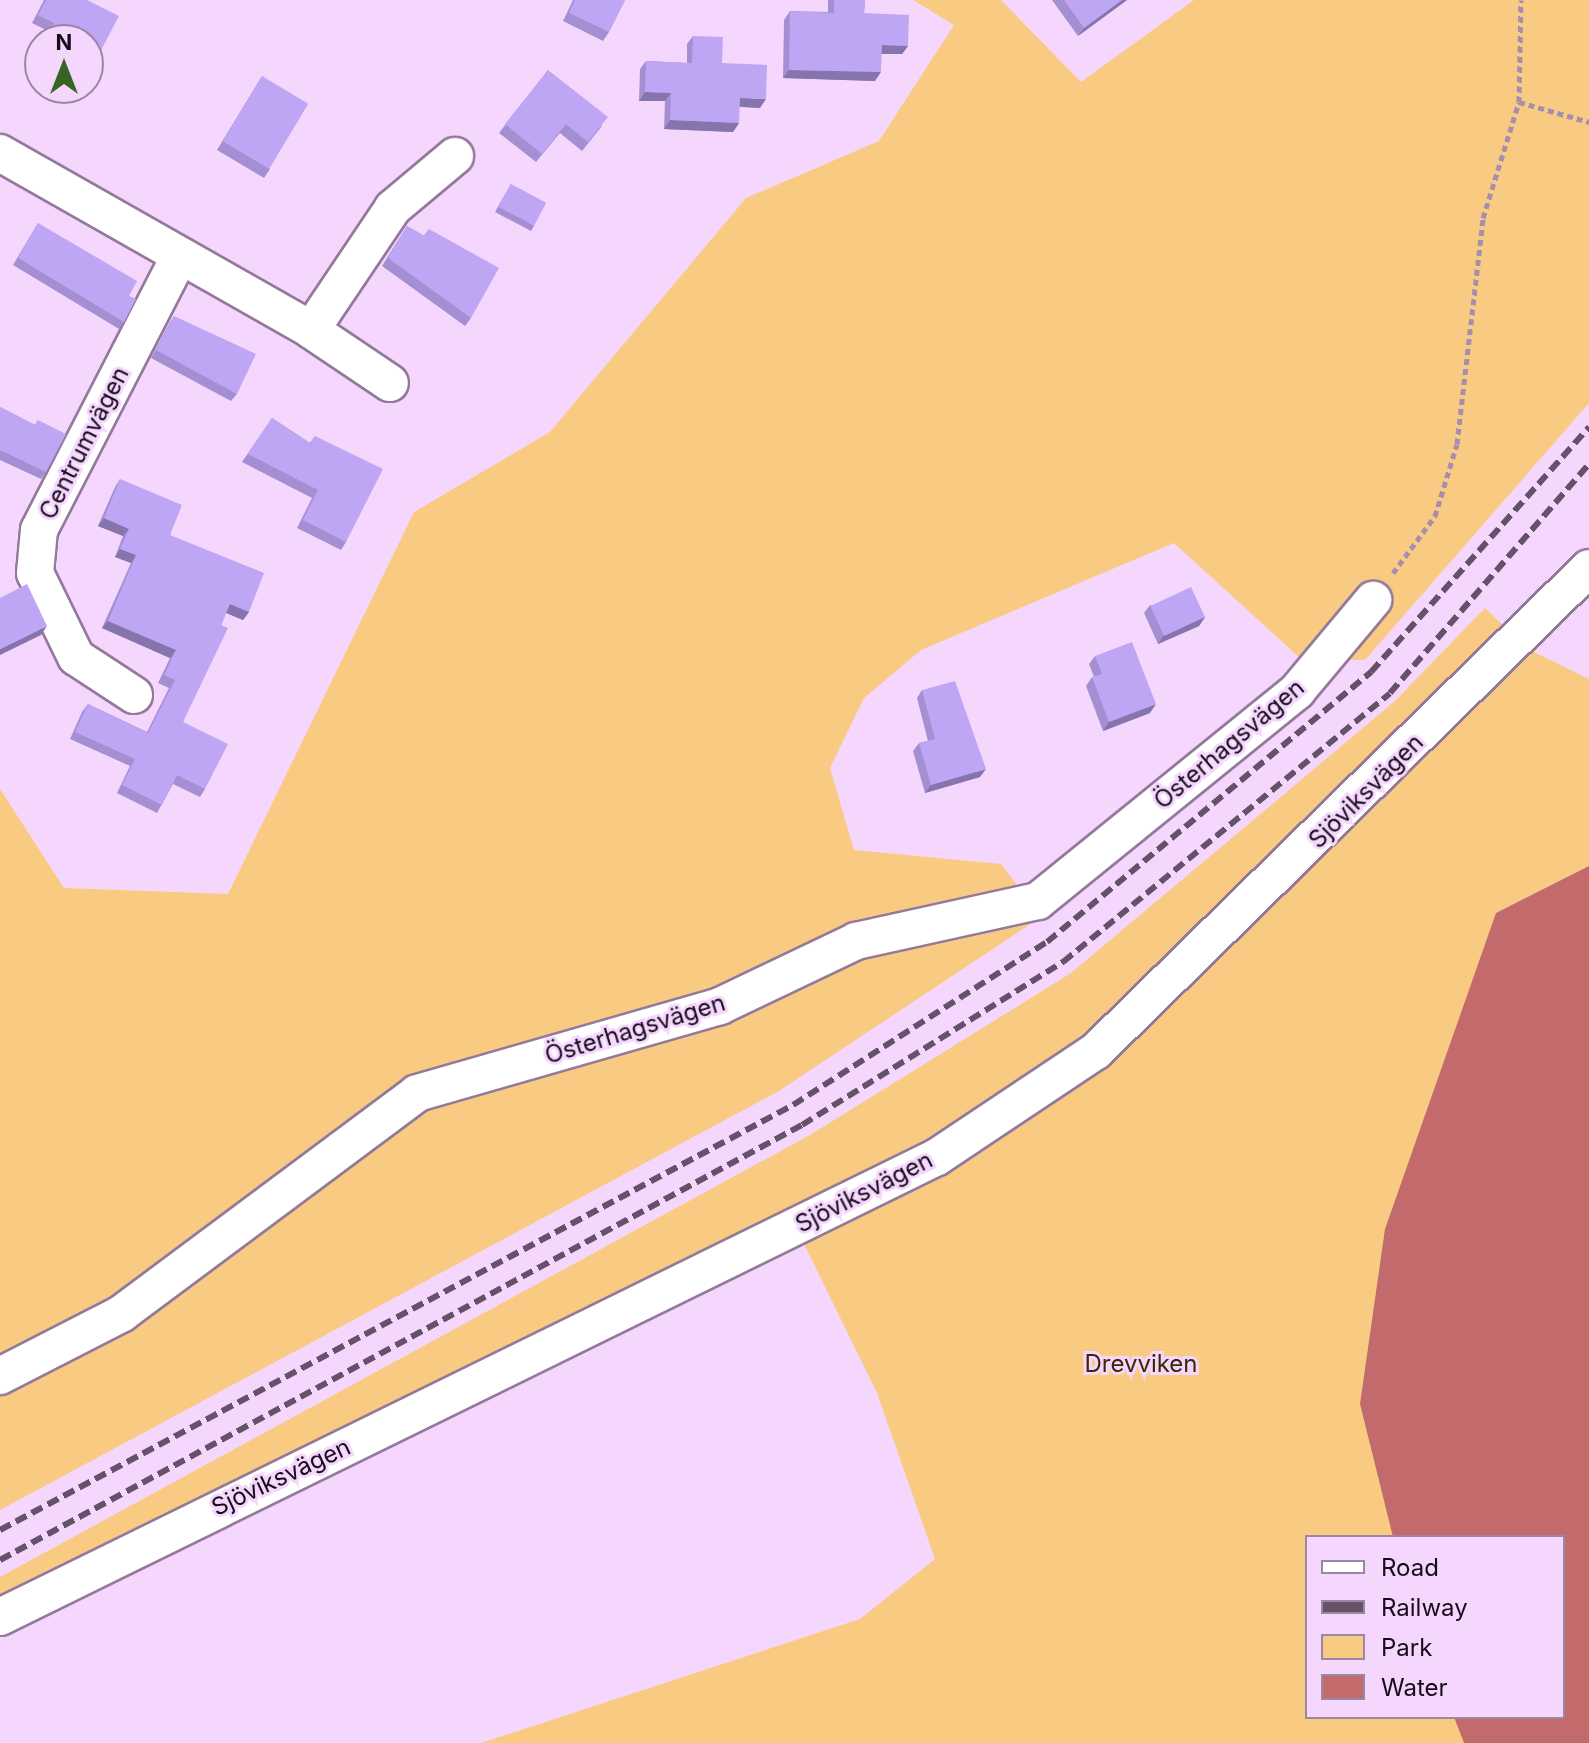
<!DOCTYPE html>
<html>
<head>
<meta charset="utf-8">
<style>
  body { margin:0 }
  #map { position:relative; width:1589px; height:1743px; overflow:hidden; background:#f5d7fe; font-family:Inter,sans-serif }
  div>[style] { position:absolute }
  .green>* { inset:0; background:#f9cb82 }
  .water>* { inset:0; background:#c36a6d }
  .path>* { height:5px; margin-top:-2.5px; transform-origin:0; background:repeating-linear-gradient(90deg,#a68fad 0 6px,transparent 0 10px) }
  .roads { filter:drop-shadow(2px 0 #93799b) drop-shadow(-2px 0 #93799b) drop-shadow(0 2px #93799b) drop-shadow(0 -2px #93799b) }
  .minor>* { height:36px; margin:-18px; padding:0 18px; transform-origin:18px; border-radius:18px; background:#fff }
  .rail>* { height:6px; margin-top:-3px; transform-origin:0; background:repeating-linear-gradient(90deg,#635268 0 12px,transparent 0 18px) }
  .wall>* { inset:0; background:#a48fd3 }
  .shaded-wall>* { inset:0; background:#8674ac }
  .building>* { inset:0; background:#bfa6f5; transform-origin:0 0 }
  span { translate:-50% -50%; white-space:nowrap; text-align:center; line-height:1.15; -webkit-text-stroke:6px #f5d7fe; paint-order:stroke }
  .street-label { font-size:24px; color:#170d1a }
  .park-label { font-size:24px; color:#3b2703 }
  .legend { position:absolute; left:1305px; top:1535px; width:260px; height:184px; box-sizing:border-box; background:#f5d7fe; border:2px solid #9c86a3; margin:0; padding:10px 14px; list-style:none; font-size:24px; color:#170d1a }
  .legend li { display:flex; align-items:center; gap:16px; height:40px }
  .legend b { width:40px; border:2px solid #9c86a3 }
  .north { position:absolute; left:24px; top:24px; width:80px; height:80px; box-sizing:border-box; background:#f5d7fe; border:2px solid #9c86a3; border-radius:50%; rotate:0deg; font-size:22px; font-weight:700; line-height:32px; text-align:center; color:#170d1a }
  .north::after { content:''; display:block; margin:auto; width:28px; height:36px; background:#356424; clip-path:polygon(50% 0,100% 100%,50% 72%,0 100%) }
</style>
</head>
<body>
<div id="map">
  <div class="green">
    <i style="clip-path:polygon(913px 0,1001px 0,1081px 82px,1194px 0,1589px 0,1589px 403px,1365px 660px,1301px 659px,1174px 543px,921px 650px,864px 698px,830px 768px,854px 850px,1001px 864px,1041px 917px,779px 1091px,0 1510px,0 789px,64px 888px,228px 894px,414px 512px,550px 432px,746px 198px,879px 141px,954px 25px)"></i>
    <i style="clip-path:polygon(1485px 608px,1511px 633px,1093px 1042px,931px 1148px,0 1608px,0 1577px,810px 1135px,1071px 973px,1395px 701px)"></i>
    <i style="clip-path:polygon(evenodd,1526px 648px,1589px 679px,1589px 866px,1496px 913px,1589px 1192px,1589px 1743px,481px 1743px,860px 1619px,935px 1559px,877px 1393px,804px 1244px,947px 1167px,1526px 648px,1307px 1537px,1563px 1537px,1563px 1717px,1307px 1717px,1307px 1537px)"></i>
  </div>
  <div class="water">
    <i style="clip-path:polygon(1589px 866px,1589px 1743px,1464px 1743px,1454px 1717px,1563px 1717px,1563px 1537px,1393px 1537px,1360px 1404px,1385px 1229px,1496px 913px)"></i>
  </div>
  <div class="path">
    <i style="left:1519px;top:102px;width:73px;rotate:15.9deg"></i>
    <i style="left:1393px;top:573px;width:71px;rotate:-53.6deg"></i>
    <i style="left:1435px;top:516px;width:75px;rotate:-73deg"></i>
    <i style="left:1457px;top:444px;width:227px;rotate:-83.4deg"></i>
    <i style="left:1483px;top:218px;width:121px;rotate:-72.8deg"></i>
    <i style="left:1519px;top:102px;width:102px;rotate:-88.9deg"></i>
  </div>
  <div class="roads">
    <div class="minor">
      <i style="left:0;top:153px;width:358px;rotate:29.6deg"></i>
      <i style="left:311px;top:330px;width:95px;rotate:33.9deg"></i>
      <i style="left:311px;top:330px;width:147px;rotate:-56.1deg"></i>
      <i style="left:393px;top:208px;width:81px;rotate:-40deg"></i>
      <i style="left:134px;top:695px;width:69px;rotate:-146.8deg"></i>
      <i style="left:76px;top:657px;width:93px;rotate:-116deg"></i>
      <i style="left:35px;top:573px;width:43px;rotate:-84.7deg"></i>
      <i style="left:39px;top:530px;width:306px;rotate:-62.8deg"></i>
      <i style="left:0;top:1376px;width:136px;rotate:-27.1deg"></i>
      <i style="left:121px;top:1314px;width:369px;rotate:-36.7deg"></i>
      <i style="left:417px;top:1093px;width:315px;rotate:-16deg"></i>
      <i style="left:720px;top:1006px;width:151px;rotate:-25.5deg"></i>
      <i style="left:856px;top:941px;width:186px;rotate:-12.4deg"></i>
      <i style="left:1038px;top:901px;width:333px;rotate:-39deg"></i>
      <i style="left:1297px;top:691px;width:119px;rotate:-50.1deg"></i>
      <i style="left:0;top:1617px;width:1044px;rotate:-26.15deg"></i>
      <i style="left:937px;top:1157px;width:191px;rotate:-33.7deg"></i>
      <i style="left:1096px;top:1051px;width:690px;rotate:-44.41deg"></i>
    </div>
  </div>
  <div class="rail">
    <i style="left:0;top:1530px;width:900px;rotate:-28.19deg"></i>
    <i style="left:793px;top:1105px;width:302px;rotate:-32.7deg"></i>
    <i style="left:1047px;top:942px;width:422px;rotate:-39.8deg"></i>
    <i style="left:1371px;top:672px;width:328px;rotate:-48.3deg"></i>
    <i style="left:0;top:1560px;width:912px;rotate:-28.48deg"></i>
    <i style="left:802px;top:1125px;width:308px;rotate:-32deg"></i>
    <i style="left:1063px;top:962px;width:423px;rotate:-39.4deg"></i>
    <i style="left:1390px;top:693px;width:303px;rotate:-49deg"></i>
  </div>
  <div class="wall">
    <i style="clip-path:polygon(44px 0,87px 0,98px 56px,92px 65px,88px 63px,88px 40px,43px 40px,48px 31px,32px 23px)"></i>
    <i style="clip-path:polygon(573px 0,625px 0,609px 32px,603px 41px,563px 21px)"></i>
    <i style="clip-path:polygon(828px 0,865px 0,864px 13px,908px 46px,902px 54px,881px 54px,875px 81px,783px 78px,784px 20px,790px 11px,828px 12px)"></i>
    <i style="clip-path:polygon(1052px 0,1127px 0,1078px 36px)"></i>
    <i style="clip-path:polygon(693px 36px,722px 63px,760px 108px,739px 107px,739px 123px,733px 132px,664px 129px,665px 101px,639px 101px,640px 69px,646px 61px,687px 63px,687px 44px)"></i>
    <i style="clip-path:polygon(548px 70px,602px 126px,582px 151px,560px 133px,536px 162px,499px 133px)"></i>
    <i style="clip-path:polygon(262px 76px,270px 169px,264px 178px,217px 150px)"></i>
    <i style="clip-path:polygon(511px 184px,534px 226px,531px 231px,495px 212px)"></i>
    <i style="clip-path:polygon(38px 223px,129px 296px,124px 322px,119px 329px,13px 265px)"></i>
    <i style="clip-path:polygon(407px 226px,424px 236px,429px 229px,471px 318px,465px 326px,382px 266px)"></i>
    <i style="clip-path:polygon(174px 316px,237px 394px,231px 401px,151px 358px,169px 324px)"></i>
    <i style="clip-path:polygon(0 407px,35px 425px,38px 420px,46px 472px,41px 479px,0 460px)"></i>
    <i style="clip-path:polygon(272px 418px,310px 443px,315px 436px,346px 542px,341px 550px,297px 528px,312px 498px,242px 462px)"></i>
    <i style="clip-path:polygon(120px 479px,170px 535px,249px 612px,243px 620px,226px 613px,183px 722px,205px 789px,200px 797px,173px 784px,157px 813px,117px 793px,130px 766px,70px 739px,82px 712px,88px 704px,147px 732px,169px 688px,158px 683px,170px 658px,102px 628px,131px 563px,115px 557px,123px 536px,98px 526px,115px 487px)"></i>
    <i style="clip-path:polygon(1150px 605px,1205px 617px,1199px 626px,1158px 644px,1144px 613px)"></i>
    <i style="clip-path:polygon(1095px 656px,1150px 713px,1103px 731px,1086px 686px,1092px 677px,1094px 677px,1089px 664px)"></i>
    <i style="clip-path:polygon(922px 690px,980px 777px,925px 793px,913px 751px,919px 743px,928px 741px,917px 698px)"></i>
  </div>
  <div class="shaded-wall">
    <i style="clip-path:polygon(1122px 0,1127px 0,1078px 36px,1084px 28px)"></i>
    <i style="clip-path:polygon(882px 45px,908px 46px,902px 54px,875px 54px)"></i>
    <i style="clip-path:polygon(789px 70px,881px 72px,875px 81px,783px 78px)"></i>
    <i style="clip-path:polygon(645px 92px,671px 93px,665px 101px,639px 101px)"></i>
    <i style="clip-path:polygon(740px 98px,766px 99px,760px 108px,734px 106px)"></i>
    <i style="clip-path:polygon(670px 120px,739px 123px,733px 132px,664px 129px)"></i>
    <i style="clip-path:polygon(104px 518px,129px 529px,123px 536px,98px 526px)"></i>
    <i style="clip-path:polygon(120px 549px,136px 555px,131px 563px,115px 557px)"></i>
    <i style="clip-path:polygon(230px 604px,249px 612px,243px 620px,224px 612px)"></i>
    <i style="clip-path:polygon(1205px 617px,1199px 626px,1158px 644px,1164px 635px)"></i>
    <i style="clip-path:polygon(108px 621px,176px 650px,170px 658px,102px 628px)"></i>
    <i style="clip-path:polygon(47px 626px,41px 635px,0 655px,0 649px)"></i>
    <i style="clip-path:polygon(1156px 704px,1150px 713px,1103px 731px,1109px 722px)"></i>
    <i style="clip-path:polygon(986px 769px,980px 777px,925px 793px,931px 785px)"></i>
  </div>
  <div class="building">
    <i style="clip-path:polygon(46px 0,87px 0,119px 16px,98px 56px,88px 51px,88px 40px,45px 40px,54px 23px,38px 15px)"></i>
    <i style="clip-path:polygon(575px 0,625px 0,609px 32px,569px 13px)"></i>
    <i style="clip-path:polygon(834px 0,865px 0,864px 13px,909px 15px,908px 46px,882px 45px,881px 72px,789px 70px,790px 11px,834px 13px)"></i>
    <i style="clip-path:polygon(1064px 0,1122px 0,1084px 28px)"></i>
    <i style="clip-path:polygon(693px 36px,723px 37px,722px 63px,767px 65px,766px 99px,740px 98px,739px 123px,670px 120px,671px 93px,645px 92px,646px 61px,692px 63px)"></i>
    <i style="clip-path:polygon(548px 70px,608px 117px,588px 142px,566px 124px,542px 154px,505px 124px)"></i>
    <i style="left:262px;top:76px;width:54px;height:76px;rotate:31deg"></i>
    <i style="left:511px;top:184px;width:40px;height:26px;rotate:28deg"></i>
    <i style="clip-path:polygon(38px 223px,137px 281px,129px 296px,136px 299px,124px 322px,18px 258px)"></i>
    <i style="clip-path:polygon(407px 226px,425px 236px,429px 229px,499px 268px,471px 318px,388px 258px)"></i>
    <i style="clip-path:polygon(174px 316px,256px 354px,237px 394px,156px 350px)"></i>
    <i style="clip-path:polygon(0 407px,35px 425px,38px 420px,66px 434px,46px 472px,0 450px)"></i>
    <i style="clip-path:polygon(272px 418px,311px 444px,315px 436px,383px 469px,346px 542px,303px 520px,318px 490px,248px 454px)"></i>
    <i style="clip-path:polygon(120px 479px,182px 505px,170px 535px,264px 573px,249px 612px,230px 604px,221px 625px,228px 628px,183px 722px,228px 744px,205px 789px,177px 775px,162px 805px,122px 785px,135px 759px,75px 732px,88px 704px,148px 733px,175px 680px,164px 675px,176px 650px,108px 621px,136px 555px,120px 549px,129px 529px,104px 518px)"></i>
    <i style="clip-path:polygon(27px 584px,47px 626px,0 649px,0 598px)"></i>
    <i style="left:1191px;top:587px;width:33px;height:45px;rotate:65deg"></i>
    <i style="clip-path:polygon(1132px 642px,1156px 704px,1109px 722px,1092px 677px,1102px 674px,1095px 656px)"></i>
    <i style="clip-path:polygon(955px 681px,986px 769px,931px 785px,919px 743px,935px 739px,922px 690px)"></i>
  </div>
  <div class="street-label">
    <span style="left:84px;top:443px;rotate:-63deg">Centrumvägen</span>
    <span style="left:1229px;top:744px;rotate:-40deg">Österhagsvägen</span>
    <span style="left:1366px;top:791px;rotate:-45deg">Sjöviksvägen</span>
    <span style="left:635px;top:1029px;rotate:-17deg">Österhagsvägen</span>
    <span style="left:864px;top:1192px;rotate:-27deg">Sjöviksvägen</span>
    <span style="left:281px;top:1477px;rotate:-25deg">Sjöviksvägen</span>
  </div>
  <div class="park-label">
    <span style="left:1141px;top:1364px">Drevviken</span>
  </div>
  <ul class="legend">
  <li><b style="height:10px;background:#fff"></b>Road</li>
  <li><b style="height:10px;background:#635268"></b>Railway</li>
  <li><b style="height:22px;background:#f9cb82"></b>Park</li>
  <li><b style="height:22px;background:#c36a6d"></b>Water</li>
  </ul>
  <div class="north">N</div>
</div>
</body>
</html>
